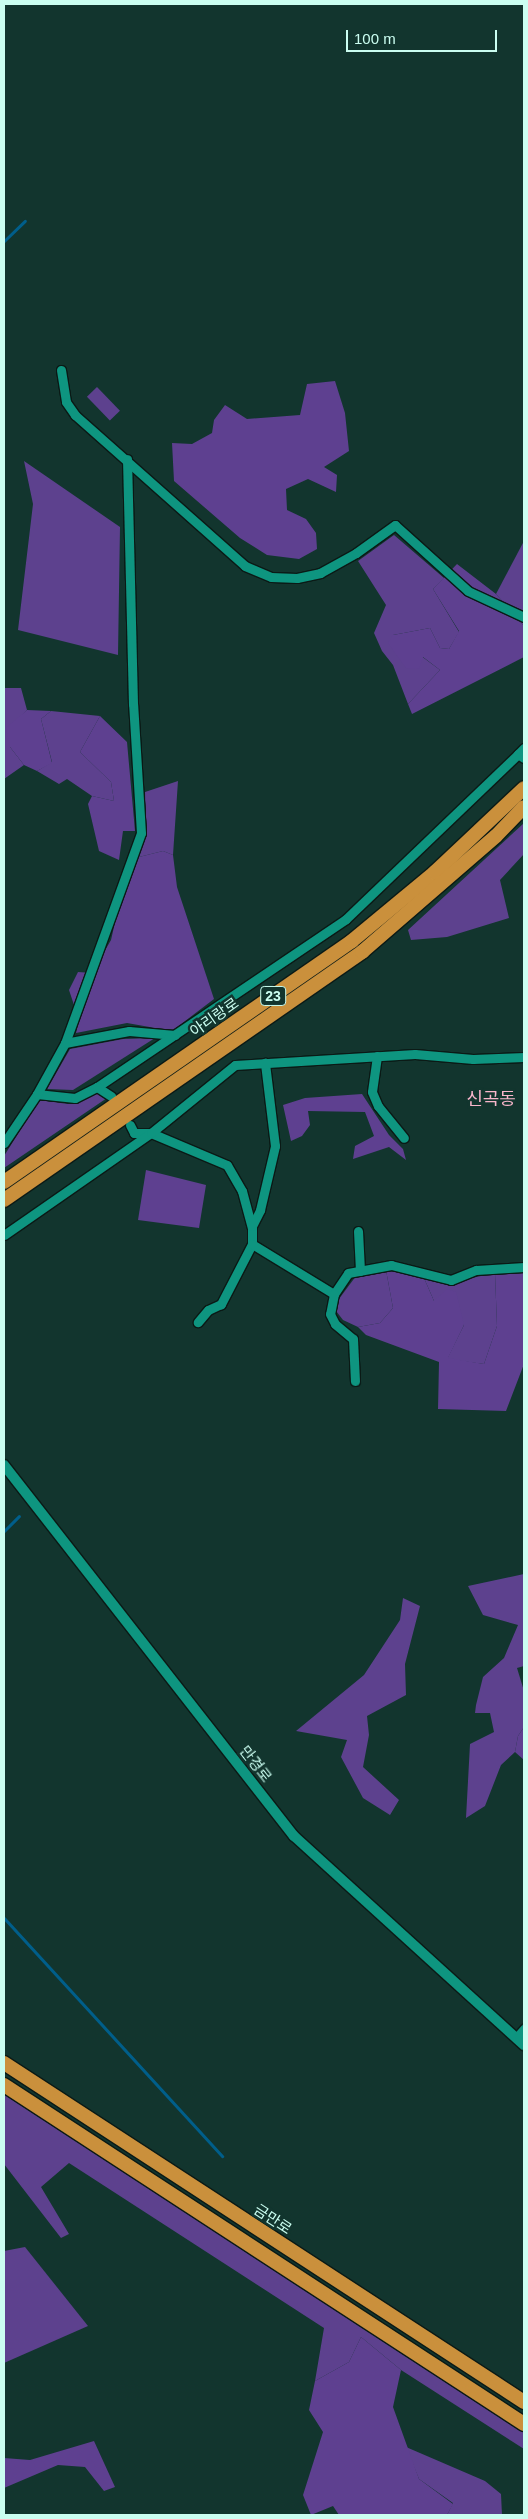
<!DOCTYPE html>
<html>
<head>
<meta charset="utf-8">
<style>
  body { margin:0 }
  #map { position:relative; width:528px; height:2519px; overflow:hidden; background:#12352e; font-family:Helvetica,"Noto Sans KR",sans-serif }
  div>[style] { position:absolute }
  .green>* { inset:0; background:#5d418e; transform-origin:0 0 }
  .forest>* { inset:0; background:#5e4090 }
  .stream>* { height:3px; margin:-1.5px; padding:0 1.5px; transform-origin:1.5px; border-radius:1.5px; background:#005e8a }
  .roads { filter:drop-shadow(1px 0 #0b1a16) drop-shadow(-1px 0 #0b1a16) drop-shadow(0 1px #0b1a16) drop-shadow(0 -1px #0b1a16) }
  .minor>* { height:9px; margin:-4.5px; padding:0 4.5px; transform-origin:4.5px; border-radius:4.5px; background:#0e9580 }
  .tertiary>* { height:10px; margin:-5px; padding:0 5px; transform-origin:5px; border-radius:5px; background:#0e9580 }
  .trunk>* { height:14px; margin:-7px; padding:0 7px; transform-origin:7px; border-radius:7px; background:#ca903c }
  span { translate:-50% -50%; white-space:nowrap; text-align:center; line-height:1.15; -webkit-text-stroke:5px #12352e; paint-order:stroke }
  .shield-label span { padding:1px 4px; background:#12352e; border:1px solid; border-radius:4px; -webkit-text-stroke-width:0 }
  .shield-label { font-size:14px; color:#cbfef1; font-weight:700 }
  .street-label { font-size:15px; color:#cbfef1 }
  .quarter-label { font-size:18px; color:#f8b6cb }
  .frame { position:absolute; inset:0; border:5px solid #cbfef1; pointer-events:none }
  .scale { position:absolute; left:346px; top:30px; width:151px; height:22px; box-sizing:border-box; border:2px solid #cbfef1; border-top:0; padding-left:6px; font-size:15px; line-height:18px; white-space:nowrap; color:#cbfef1; -webkit-text-stroke:4px #12352e; paint-order:stroke }
</style>
</head>
<body>
<div id="map">
  <div class="green">
    <i style="left:97px;top:387px;width:33px;height:14px;rotate:46deg"></i>
    <i style="clip-path:polygon(24px 461px,120px 527px,118px 655px,18px 630px,33px 504px)"></i>
    <i style="clip-path:polygon(394px 535px,444px 578px,433px 589px,459px 632px,449px 649px,440px 648px,430px 628px,393px 635px,440px 670px,408px 704px,393px 665px,382px 651px,374px 633px,386px 605px,358px 561px)"></i>
    <i style="clip-path:polygon(524px 541px,524px 626px,496px 594px)"></i>
    <i style="clip-path:polygon(4px 688px,21px 688px,27px 710px,14px 723px,10px 747px,24px 765px,4px 779px)"></i>
    <i style="clip-path:polygon(51px 711px,100px 716px,80px 752px,111px 782px,114px 801px,92px 796px,67px 779px,59px 784px,37px 771px,52px 762px,41px 719px)"></i>
    <i style="clip-path:polygon(178px 781px,173px 855px,163px 851px,135px 858px,146px 827px,145px 792px)"></i>
    <i style="clip-path:polygon(524px 823px,524px 854px,500px 880px,509px 918px,447px 937px,411px 940px,408px 930px)"></i>
    <i style="clip-path:polygon(155px 1038px,73px 1090px,47px 1089px,70px 1049px,123px 1039px)"></i>
    <i style="clip-path:polygon(98px 1092px,107px 1098px,4px 1168px,4px 1156px,39px 1100px,68px 1104px)"></i>
    <i style="clip-path:polygon(386px 1270px,393px 1308px,380px 1323px,358px 1327px,343px 1320px,333px 1307px,356px 1276px)"></i>
    <i style="clip-path:polygon(495px 1273px,497px 1326px,484px 1364px,447px 1359px,464px 1325px,434px 1301px,424px 1278px,448px 1283px)"></i>
    <i style="clip-path:polygon(524px 1574px,524px 1666px,517px 1668px,524px 1691px,524px 1727px,518px 1736px,515px 1752px,501px 1765px,485px 1806px,466px 1818px,470px 1744px,494px 1732px,490px 1713px,475px 1713px,476px 1705px,483px 1677px,504px 1658px,518px 1625px,483px 1615px,468px 1586px)"></i>
    <i style="clip-path:polygon(403px 1598px,420px 1606px,405px 1664px,406px 1695px,367px 1716px,369px 1735px,363px 1767px,399px 1800px,390px 1815px,363px 1798px,341px 1757px,347px 1740px,296px 1731px,364px 1675px,400px 1620px)"></i>
    <i style="clip-path:polygon(4px 2094px,524px 2433px,524px 2449px,401px 2370px,361px 2337px,349px 2362px,315px 2381px,324px 2328px,69px 2163px,41px 2187px,69px 2234px,61px 2238px,4px 2164px)"></i>
    <i style="clip-path:polygon(25px 2247px,88px 2326px,4px 2363px,4px 2251px)"></i>
    <i style="clip-path:polygon(406px 2447px,485px 2481px,501px 2494px,502px 2515px,447px 2515px,453px 2503px,419px 2479px)"></i>
  </div>
  <div class="forest">
    <i style="clip-path:polygon(335px 381px,345px 413px,349px 451px,324px 467px,337px 475px,336px 492px,308px 479px,286px 489px,287px 510px,306px 519px,316px 533px,317px 549px,299px 559px,267px 555px,240px 538px,174px 481px,172px 443px,192px 444px,212px 433px,214px 420px,225px 405px,247px 419px,300px 415px,307px 384px)"></i>
    <i style="clip-path:polygon(457px 564px,496px 594px,524px 626px,524px 657px,412px 714px,408px 704px,440px 670px,423px 657px,419px 669px,406px 668px,388px 643px,393px 635px,430px 628px,440px 648px,449px 649px,459px 631px,433px 589px)"></i>
    <i style="clip-path:polygon(27px 710px,51px 711px,41px 719px,52px 763px,37px 771px,24px 765px,10px 747px,6px 728px)"></i>
    <i style="clip-path:polygon(100px 716px,127px 742px,135px 831px,123px 831px,119px 860px,99px 851px,88px 804px,92px 796px,114px 801px,111px 782px,80px 752px)"></i>
    <i style="clip-path:polygon(163px 851px,173px 855px,177px 887px,214px 999px,172px 1031px,127px 1023px,76px 1033px,79px 1020px,69px 990px,78px 972px,92px 973px,111px 940px,124px 883px,135px 858px)"></i>
    <i style="clip-path:polygon(362px 1094px,389px 1135px,403px 1149px,406px 1160px,389px 1147px,353px 1159px,355px 1146px,374px 1136px,365px 1112px,308px 1111px,310px 1125px,302px 1136px,291px 1141px,283px 1105px,305px 1098px)"></i>
    <i style="clip-path:polygon(146px 1170px,206px 1185px,199px 1228px,138px 1220px)"></i>
    <i style="clip-path:polygon(386px 1270px,424px 1278px,434px 1301px,447px 1289px,456px 1292px,464px 1325px,448px 1358px,484px 1364px,497px 1326px,495px 1273px,524px 1273px,524px 1364px,506px 1411px,438px 1409px,439px 1362px,366px 1335px,358px 1327px,380px 1323px,393px 1308px)"></i>
    <i style="clip-path:polygon(524px 1727px,524px 1760px,515px 1752px,518px 1736px)"></i>
    <i style="clip-path:polygon(361px 2337px,401px 2370px,393px 2407px,419px 2479px,453px 2504px,447px 2515px,339px 2515px,333px 2506px,311px 2515px,303px 2495px,323px 2432px,309px 2410px,315px 2381px,349px 2362px)"></i>
    <i style="clip-path:polygon(94px 2441px,115px 2487px,104px 2491px,85px 2467px,58px 2465px,4px 2488px,4px 2458px,30px 2460px)"></i>
  </div>
  <div class="stream">
    <i style="left:4px;top:241px;width:29px;rotate:-44deg"></i>
    <i style="left:4px;top:1531px;width:21px;rotate:-45deg"></i>
    <i style="left:4px;top:1918px;width:323px;rotate:47.5deg"></i>
  </div>
  <div class="roads">
    <div class="minor">
      <i style="left:61px;top:370px;width:32px;rotate:81deg"></i>
      <i style="left:66px;top:402px;width:16px;rotate:55deg"></i>
      <i style="left:75px;top:415px;width:227px;rotate:41.6deg"></i>
      <i style="left:245px;top:566px;width:28px;rotate:23deg"></i>
      <i style="left:271px;top:577px;width:26px;rotate:2deg"></i>
      <i style="left:297px;top:578px;width:24px;rotate:-12deg"></i>
      <i style="left:320px;top:573px;width:41px;rotate:-29.1deg"></i>
      <i style="left:356px;top:553px;width:48px;rotate:-35.7deg"></i>
      <i style="left:395px;top:525px;width:98px;rotate:42.1deg"></i>
      <i style="left:468px;top:591px;width:62px;rotate:24.9deg"></i>
      <i style="left:524px;top:748px;width:8px;rotate:135deg"></i>
      <i style="left:518px;top:754px;width:7px;rotate:34deg"></i>
      <i style="left:65px;top:1043px;width:65px;rotate:-10.6deg"></i>
      <i style="left:129px;top:1031px;width:46px;rotate:5deg"></i>
      <i style="left:377px;top:1056px;width:36px;rotate:98deg"></i>
      <i style="left:372px;top:1092px;width:15px;rotate:67deg"></i>
      <i style="left:378px;top:1106px;width:41px;rotate:50.9deg"></i>
      <i style="left:97px;top:1087px;width:300px;rotate:-34deg"></i>
      <i style="left:346px;top:919px;width:238px;rotate:-43.8deg"></i>
      <i style="left:37px;top:1094px;width:38px;rotate:6deg"></i>
      <i style="left:75px;top:1098px;width:25px;rotate:-27deg"></i>
      <i style="left:97px;top:1087px;width:17px;rotate:33deg"></i>
      <i style="left:130px;top:1125px;width:9px;rotate:63deg"></i>
      <i style="left:134px;top:1133px;width:17px"></i>
      <i style="left:151px;top:1133px;width:82px;rotate:22.8deg"></i>
      <i style="left:227px;top:1165px;width:30px;rotate:60deg"></i>
      <i style="left:242px;top:1191px;width:39px;rotate:75deg"></i>
      <i style="left:252px;top:1229px;width:15px;rotate:90deg"></i>
      <i style="left:252px;top:1244px;width:68px;rotate:117.3deg"></i>
      <i style="left:221px;top:1304px;width:14px;rotate:155deg"></i>
      <i style="left:208px;top:1310px;width:16px;rotate:130deg"></i>
      <i style="left:4px;top:1143px;width:59px;rotate:-56deg"></i>
      <i style="left:37px;top:1094px;width:58px;rotate:-61.2deg"></i>
      <i style="left:65px;top:1043px;width:223px;rotate:-70.1deg"></i>
      <i style="left:141px;top:833px;width:129px;rotate:-93.5deg"></i>
      <i style="left:133px;top:704px;width:245px;rotate:-91.4deg"></i>
      <i style="left:252px;top:1226px;width:18px;rotate:-63deg"></i>
      <i style="left:260px;top:1210px;width:66px;rotate:-76.8deg"></i>
      <i style="left:275px;top:1146px;width:84px;rotate:-96.9deg"></i>
      <i style="left:358px;top:1231px;width:40px;rotate:87.1deg"></i>
      <i style="left:4px;top:1235px;width:179px;rotate:-34.8deg"></i>
      <i style="left:151px;top:1133px;width:108px;rotate:-39deg"></i>
      <i style="left:235px;top:1065px;width:180px;rotate:-3.5deg"></i>
      <i style="left:415px;top:1054px;width:58px;rotate:4.9deg"></i>
      <i style="left:473px;top:1059px;width:51px;rotate:-2.2deg"></i>
      <i style="left:252px;top:1244px;width:96px;rotate:31.4deg"></i>
      <i style="left:334px;top:1294px;width:25px;rotate:-56deg"></i>
      <i style="left:348px;top:1273px;width:44px;rotate:-10.5deg"></i>
      <i style="left:391px;top:1265px;width:62px;rotate:14deg"></i>
      <i style="left:451px;top:1280px;width:27px;rotate:-22deg"></i>
      <i style="left:476px;top:1270px;width:48px;rotate:-3.6deg"></i>
      <i style="left:334px;top:1294px;width:20px;rotate:101deg"></i>
      <i style="left:330px;top:1314px;width:11px;rotate:63deg"></i>
      <i style="left:335px;top:1324px;width:23px;rotate:40deg"></i>
      <i style="left:353px;top:1339px;width:42px;rotate:87.3deg"></i>
      <i style="left:517px;top:2037px;width:11px;rotate:-49deg"></i>
    </div>
    <div class="tertiary">
      <i style="left:4px;top:1465px;width:471px;rotate:52deg"></i>
      <i style="left:294px;top:1836px;width:311px;rotate:42.3deg"></i>
    </div>
    <div class="trunk">
      <i style="left:4px;top:1182px;width:423px;rotate:-34.7deg"></i>
      <i style="left:352px;top:941px;width:108px;rotate:-39.7deg"></i>
      <i style="left:435px;top:872px;width:122px;rotate:-43.3deg"></i>
      <i style="left:4px;top:1200px;width:436px;rotate:-34.7deg"></i>
      <i style="left:362px;top:952px;width:177px;rotate:-40.9deg"></i>
      <i style="left:496px;top:836px;width:40px;rotate:-46deg"></i>
      <i style="left:4px;top:2063px;width:621px;rotate:33.1deg"></i>
      <i style="left:4px;top:2085px;width:621px;rotate:33.1deg"></i>
    </div>
  </div>
  <div class="shield-label">
    <span style="left:273px;top:996px">23</span>
  </div>
  <div class="street-label">
    <span style="left:214px;top:1017px;rotate:-35deg">아리랑로</span>
    <span style="left:256px;top:1764px;rotate:52deg">만경로</span>
    <span style="left:273px;top:2219px;rotate:33deg">금만로</span>
  </div>
  <div class="quarter-label">
    <span style="left:491px;top:1099px">신곡동</span>
  </div>
  <div class="frame"></div>
  <div class="scale">100 m</div>
</div>
</body>
</html>
